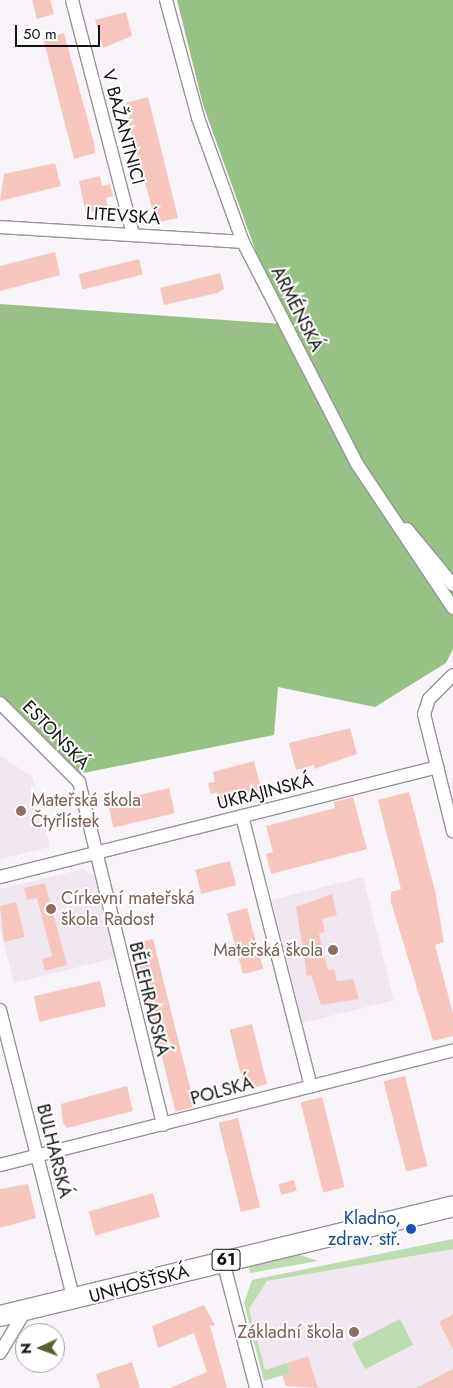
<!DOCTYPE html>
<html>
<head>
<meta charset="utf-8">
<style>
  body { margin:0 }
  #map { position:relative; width:453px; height:1388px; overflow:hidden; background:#f8f4f9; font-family:Jost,sans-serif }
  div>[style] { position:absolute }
  .built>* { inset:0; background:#f0e6f0; transform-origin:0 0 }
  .green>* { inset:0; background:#bddcaf; transform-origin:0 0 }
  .forest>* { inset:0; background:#98c185 }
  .building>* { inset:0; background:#f6c6be; transform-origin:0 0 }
  .roads { filter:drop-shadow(1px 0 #989398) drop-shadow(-1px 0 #989398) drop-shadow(0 1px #989398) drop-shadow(0 -1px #989398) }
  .minor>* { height:12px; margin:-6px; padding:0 6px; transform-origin:6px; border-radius:6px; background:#fff }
  .primary>* { height:20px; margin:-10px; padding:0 10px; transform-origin:10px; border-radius:10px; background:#fff }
  .dots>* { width:14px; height:14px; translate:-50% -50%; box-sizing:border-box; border:2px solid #fff; border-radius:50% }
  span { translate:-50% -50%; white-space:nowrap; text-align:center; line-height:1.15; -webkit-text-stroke:4px #fff; paint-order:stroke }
  .shield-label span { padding:1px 4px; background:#fff; border:1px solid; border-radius:4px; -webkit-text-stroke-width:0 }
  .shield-label { font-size:16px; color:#131113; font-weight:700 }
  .street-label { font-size:18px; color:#131113 }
  .education-label { font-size:18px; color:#785e54 }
  .left { translate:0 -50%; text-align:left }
  .right { translate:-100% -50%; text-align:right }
  .transit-label { font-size:18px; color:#164399 }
  .north { position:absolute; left:15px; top:1323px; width:50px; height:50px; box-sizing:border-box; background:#fff; border:1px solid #a1a0a1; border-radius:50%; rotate:268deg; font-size:14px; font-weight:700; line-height:20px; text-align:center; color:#131113 }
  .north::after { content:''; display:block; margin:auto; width:18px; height:22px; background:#5b5f2c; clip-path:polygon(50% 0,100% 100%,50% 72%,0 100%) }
  .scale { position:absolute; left:15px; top:25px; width:85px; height:22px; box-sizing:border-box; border:2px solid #131113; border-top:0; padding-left:6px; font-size:15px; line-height:18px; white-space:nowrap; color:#131113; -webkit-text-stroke:4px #fff; paint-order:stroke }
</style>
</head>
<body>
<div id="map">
  <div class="built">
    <i style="clip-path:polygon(0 756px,32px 776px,50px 847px,0 859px)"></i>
    <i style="clip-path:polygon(82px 869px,94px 876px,115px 958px,14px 983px,0 928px,0 889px)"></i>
    <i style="left:363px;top:877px;width:127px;height:94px;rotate:76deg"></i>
    <i style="clip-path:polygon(453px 1249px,453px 1388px,314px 1388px,318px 1387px,307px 1356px,265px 1371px,249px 1309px,267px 1281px)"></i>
  </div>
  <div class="green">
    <i style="clip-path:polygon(453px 1239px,453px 1249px,267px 1281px,249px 1309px,265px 1370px,287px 1363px,290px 1373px,264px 1381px,244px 1303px,252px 1280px)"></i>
    <i style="clip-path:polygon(297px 1254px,318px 1261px,250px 1273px,248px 1263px)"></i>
    <i style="left:400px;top:1319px;width:29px;height:54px;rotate:63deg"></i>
  </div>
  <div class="forest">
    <i style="clip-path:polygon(177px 0,453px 0,453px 649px,446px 663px,375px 707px,278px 687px,274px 735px,73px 775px,0 698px,0 304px,282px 324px,203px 105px)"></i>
  </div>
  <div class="building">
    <i style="clip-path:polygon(32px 0,50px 0,54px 14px,37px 19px)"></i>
    <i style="clip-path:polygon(126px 12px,132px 36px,103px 48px,95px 20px)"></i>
    <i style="clip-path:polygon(64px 33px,94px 143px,95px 153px,74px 159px,43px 38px)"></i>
    <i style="clip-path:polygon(148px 97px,178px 218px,156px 223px,126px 113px,126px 103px)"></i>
    <i style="clip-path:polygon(55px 163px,61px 186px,0 201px,4px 174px)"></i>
    <i style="clip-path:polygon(100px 176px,102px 186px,110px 184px,113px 196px,106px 198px,108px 208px,86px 213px,79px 181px)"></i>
    <i style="clip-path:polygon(55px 252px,60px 275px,0 291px,0 266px)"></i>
    <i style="left:139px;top:259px;width:16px;height:62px;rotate:76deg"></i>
    <i style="clip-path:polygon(220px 273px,224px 289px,217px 293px,164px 305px,160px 288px)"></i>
    <i style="clip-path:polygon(350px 728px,357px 754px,314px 769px,314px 765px,296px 770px,289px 743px)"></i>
    <i style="clip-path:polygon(254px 761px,262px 792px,220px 803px,217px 792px,211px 794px,208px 783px,215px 782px,213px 772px)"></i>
    <i style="left:169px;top:788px;width:26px;height:63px;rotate:77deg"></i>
    <i style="clip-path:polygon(409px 792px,435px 891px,444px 942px,435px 945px,453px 1014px,453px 1036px,433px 1041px,391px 902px,391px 892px,401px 889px,378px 800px)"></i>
    <i style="clip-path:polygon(353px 797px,367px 849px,271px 874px,266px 854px,273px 852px,266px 826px,335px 808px,334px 802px)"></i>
    <i style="left:230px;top:861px;width:25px;height:36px;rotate:76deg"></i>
    <i style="clip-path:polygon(45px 883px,67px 965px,45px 971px,42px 959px,52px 956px,37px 898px,27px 900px,24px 888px)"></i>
    <i style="clip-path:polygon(332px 894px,337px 915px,322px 919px,325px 932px,319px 934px,328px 970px,334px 969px,337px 981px,353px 979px,359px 999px,321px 1005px,311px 975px,307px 976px,296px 907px)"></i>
    <i style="clip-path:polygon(16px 902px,25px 937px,4px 942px,0 906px)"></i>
    <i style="left:247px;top:908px;width:63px;height:21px;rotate:75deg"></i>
    <i style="left:153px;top:939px;width:173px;height:20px;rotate:76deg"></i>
    <i style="left:100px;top:981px;width:26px;height:68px;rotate:77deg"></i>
    <i style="left:252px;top:1024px;width:62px;height:23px;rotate:76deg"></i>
    <i style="left:405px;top:1076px;width:93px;height:22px;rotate:76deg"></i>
    <i style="clip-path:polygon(127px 1086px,133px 1111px,67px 1128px,63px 1123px,61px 1104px)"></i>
    <i style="left:322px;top:1097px;width:93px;height:22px;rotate:76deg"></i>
    <i style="left:238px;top:1118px;width:92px;height:20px;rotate:76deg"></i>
    <i style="left:294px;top:1180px;width:11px;height:16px;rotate:75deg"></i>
    <i style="clip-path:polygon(28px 1184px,36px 1218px,0 1228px,0 1189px)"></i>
    <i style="left:153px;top:1193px;width:25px;height:67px;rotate:74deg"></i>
    <i style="clip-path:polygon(204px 1305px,215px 1325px,210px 1326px,227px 1388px,170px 1388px,207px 1372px,194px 1333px,158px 1348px,152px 1326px)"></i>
    <i style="clip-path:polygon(453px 1314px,453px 1349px,439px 1322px)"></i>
    <i style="clip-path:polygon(308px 1356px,318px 1388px,286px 1386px,282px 1375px,290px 1373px,287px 1363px)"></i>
    <i style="clip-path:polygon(132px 1362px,140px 1388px,100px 1388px,96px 1374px)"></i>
    <i style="clip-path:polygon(453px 1369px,453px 1388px,416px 1388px)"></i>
  </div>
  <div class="roads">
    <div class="minor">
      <i style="left:72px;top:0;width:242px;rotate:75.4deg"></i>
      <i style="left:166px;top:0;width:122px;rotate:74.8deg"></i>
      <i style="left:198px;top:118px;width:132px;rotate:70.1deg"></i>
      <i style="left:243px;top:242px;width:250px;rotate:62.8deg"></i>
      <i style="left:357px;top:464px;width:173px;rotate:56.3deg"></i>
      <i style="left:0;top:227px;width:243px;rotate:3.5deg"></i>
      <i style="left:407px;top:529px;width:72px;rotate:50.6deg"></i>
      <i style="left:453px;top:675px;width:34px;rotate:135deg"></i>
      <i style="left:429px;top:699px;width:16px;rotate:108deg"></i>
      <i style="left:424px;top:714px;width:121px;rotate:76.1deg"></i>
      <i style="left:0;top:703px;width:112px;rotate:45deg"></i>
      <i style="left:79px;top:782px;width:353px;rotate:76.2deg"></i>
      <i style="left:242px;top:816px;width:279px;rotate:75.7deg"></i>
      <i style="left:0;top:877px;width:451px;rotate:-14.1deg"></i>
      <i style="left:0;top:1010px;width:299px;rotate:75.7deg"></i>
      <i style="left:0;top:1165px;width:467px;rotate:-14.2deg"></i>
      <i style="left:223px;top:1261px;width:131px;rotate:75.4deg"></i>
      <i style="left:0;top:1353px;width:49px;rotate:-59.2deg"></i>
    </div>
    <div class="primary">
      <i style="left:0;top:1316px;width:466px;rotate:-13.6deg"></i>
    </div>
  </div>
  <div class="dots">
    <i style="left:21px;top:811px;background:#8d6e63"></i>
    <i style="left:51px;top:909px;background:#8d6e63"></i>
    <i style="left:333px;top:950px;background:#8d6e63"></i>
    <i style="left:411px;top:1229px;background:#1a4fb4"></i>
    <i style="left:354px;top:1332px;background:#8d6e63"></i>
  </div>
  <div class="shield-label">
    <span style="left:226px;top:1260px">61</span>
  </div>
  <div class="street-label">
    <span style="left:123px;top:127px;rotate:75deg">V BAŽANTNICI</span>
    <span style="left:123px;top:216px;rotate:4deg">LITEVSKÁ</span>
    <span style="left:297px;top:309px;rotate:63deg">ARMÉNSKÁ</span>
    <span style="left:56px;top:735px;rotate:46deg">ESTONSKÁ</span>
    <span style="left:265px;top:792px;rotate:-14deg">UKRAJINSKÁ</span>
    <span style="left:149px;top:999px;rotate:76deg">BĚLEHRADSKÁ</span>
    <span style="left:222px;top:1091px;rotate:-15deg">POLSKÁ</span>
    <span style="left:54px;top:1151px;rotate:76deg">BULHARSKÁ</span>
    <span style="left:139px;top:1284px;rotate:-15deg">UNHOŠŤSKÁ</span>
  </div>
  <div class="education-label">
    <span class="left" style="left:31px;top:811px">Mateřská škola<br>Čtyřlístek</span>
    <span class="left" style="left:61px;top:909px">Církevní mateřská<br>škola Radost</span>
    <span class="right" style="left:323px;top:950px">Mateřská škola</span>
    <span class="right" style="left:344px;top:1332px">Základní škola</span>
  </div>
  <div class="transit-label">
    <span class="right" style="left:401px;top:1229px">Kladno,<br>zdrav. stř.</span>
  </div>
  <div class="north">N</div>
  <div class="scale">50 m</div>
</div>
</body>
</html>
